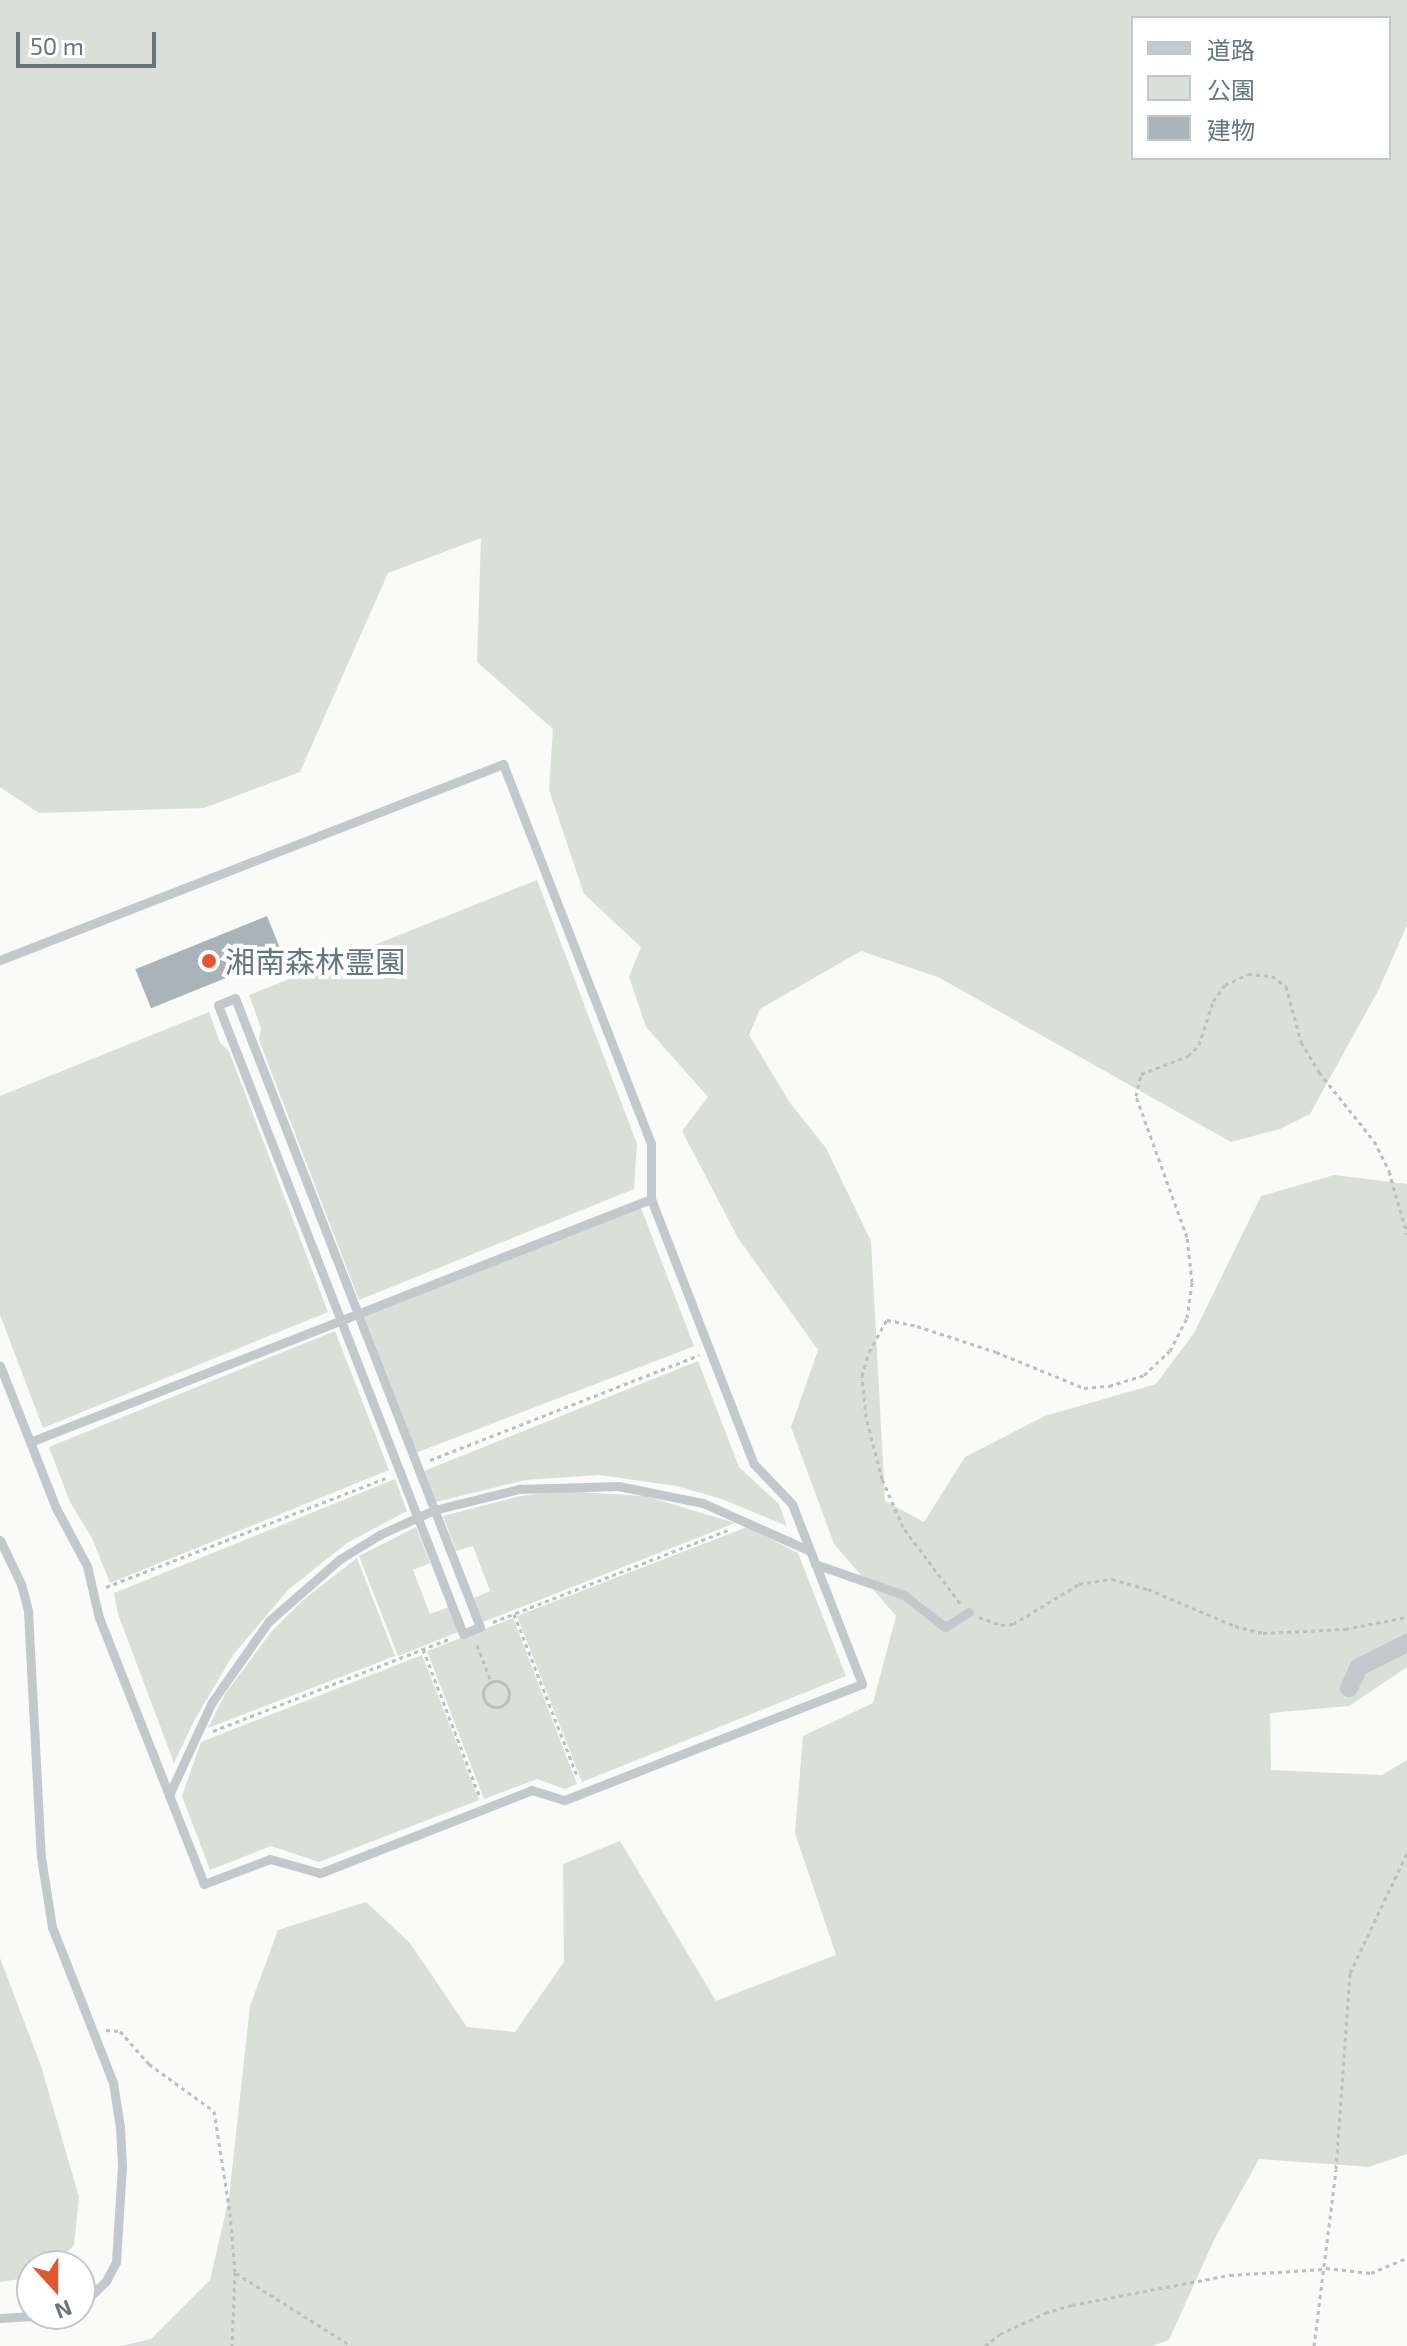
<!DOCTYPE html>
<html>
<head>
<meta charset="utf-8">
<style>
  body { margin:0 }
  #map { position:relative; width:1407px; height:2346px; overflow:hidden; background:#fafaf8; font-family:"Exo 2","Noto Sans JP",sans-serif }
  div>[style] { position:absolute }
  .green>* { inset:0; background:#dadfd7; transform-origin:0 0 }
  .building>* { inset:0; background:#aab3b9; transform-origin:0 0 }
  .path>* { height:3px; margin-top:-1.5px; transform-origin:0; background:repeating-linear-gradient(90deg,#bbbfc2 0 4px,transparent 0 8px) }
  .path>.ring { margin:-1.5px; padding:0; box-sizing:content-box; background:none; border:3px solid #bbbfc2; border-radius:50% }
  .lane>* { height:9px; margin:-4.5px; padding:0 4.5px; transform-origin:4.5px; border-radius:4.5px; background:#c3c8cc }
  .street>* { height:18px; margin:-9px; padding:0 9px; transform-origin:9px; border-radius:9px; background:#c3c8cc }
  .dots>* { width:22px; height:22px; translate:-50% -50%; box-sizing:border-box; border:4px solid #fff; border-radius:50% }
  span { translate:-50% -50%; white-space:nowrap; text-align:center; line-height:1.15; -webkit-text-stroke:8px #fff; paint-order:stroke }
  .poi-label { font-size:30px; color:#657683 }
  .left { translate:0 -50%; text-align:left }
  .legend { position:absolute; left:1131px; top:16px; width:260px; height:144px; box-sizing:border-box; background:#fff; border:2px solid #c1c8cd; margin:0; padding:10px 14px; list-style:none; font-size:24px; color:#657683 }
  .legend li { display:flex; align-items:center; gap:16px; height:40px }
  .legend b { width:40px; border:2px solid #c1c8cd }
  .north { position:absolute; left:16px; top:2250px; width:80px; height:80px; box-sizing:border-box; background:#fff; border:2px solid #c1c8cd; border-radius:50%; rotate:159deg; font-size:22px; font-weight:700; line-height:32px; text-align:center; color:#657683 }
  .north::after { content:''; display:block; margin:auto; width:28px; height:36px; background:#e4572e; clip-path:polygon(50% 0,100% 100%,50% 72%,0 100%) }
  .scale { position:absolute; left:16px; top:32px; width:140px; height:36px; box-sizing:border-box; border:4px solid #657683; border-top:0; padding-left:10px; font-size:24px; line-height:28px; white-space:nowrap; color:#657683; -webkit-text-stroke:6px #fff; paint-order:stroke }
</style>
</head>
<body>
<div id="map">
  <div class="green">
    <i style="clip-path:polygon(evenodd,0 0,1407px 0,1407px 925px,1379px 989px,1310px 1114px,1280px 1129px,1231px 1142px,938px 977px,861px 951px,760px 1009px,749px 1035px,790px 1103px,826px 1148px,871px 1241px,885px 1501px,924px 1522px,965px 1457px,1045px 1416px,1156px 1384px,1194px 1333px,1261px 1196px,1334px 1175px,1407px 1184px,1407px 1667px,1349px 1706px,1270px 1713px,1271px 1770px,1382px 1775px,1407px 1760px,1407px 2154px,1369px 2167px,1259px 2159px,1214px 2240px,1169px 2340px,1152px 2346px,121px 2346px,151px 2339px,210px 2280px,229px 2198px,250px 2006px,278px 1930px,366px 1902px,410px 1943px,467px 2027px,515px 2032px,564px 1962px,563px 1864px,620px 1841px,716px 2001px,836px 1955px,795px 1833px,803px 1736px,873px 1703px,896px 1616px,834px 1544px,791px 1427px,818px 1350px,738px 1238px,682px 1131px,708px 1097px,646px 1027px,629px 977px,641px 947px,584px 894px,549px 790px,553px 729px,477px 662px,481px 538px,388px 573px,300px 772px,204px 808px,39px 813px,0 787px,0 0,1133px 18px,1389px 18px,1389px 158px,1133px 158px,1133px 18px)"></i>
    <i style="clip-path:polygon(537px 880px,637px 1144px,634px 1189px,359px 1300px,259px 1040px,261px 1028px,249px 995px)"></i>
    <i style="clip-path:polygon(209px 1012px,220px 1043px,229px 1051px,328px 1312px,43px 1428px,0 1315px,0 1096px)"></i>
    <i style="left:641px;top:1208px;width:148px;height:297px;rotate:69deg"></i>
    <i style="clip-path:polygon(335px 1331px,389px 1470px,110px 1583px,92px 1538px,70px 1502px,49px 1447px)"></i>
    <i style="clip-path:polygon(698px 1361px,739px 1467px,779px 1504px,787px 1526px,722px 1499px,676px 1486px,599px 1475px,525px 1480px,436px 1502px,424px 1471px)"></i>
    <i style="clip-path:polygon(395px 1479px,407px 1511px,347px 1543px,288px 1590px,233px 1655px,195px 1719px,174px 1763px,118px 1614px,114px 1593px)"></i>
    <i style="clip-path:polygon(563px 1491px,645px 1496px,735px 1523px,483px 1622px,474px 1598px,490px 1591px,473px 1546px,456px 1551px,443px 1516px,521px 1496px)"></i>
    <i style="clip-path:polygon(416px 1527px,430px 1563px,413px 1570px,430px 1614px,449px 1607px,458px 1632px,398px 1656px,359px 1556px)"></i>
    <i style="clip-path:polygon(747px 1527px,798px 1553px,846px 1676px,582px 1782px,517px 1616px)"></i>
    <i style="clip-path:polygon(357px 1558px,395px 1656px,208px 1728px,225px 1694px,271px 1632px,303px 1600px)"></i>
    <i style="clip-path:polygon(513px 1618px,577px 1784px,565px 1789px,537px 1779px,484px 1799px,427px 1651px)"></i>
    <i style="clip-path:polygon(422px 1655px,479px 1800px,319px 1862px,271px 1846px,210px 1870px,182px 1796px,201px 1742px)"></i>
    <i style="clip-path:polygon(0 1958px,41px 2066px,79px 2197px,74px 2245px,53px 2266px,32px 2266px,32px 2277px,0 2282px)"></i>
  </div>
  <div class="building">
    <i style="left:267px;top:916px;width:42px;height:142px;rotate:68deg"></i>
  </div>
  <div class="path">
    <i style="left:430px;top:1460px;width:289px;rotate:-21.3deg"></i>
    <i style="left:106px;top:1587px;width:300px;rotate:-21.3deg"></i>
    <i style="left:960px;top:1603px;width:95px;rotate:-126.9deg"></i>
    <i style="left:903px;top:1527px;width:52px;rotate:-113.6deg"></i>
    <i style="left:882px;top:1479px;width:64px;rotate:-104.5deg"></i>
    <i style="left:866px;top:1417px;width:41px;rotate:-95.6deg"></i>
    <i style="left:862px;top:1376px;width:25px;rotate:-74deg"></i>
    <i style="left:869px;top:1352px;width:37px;rotate:-61deg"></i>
    <i style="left:887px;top:1320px;width:31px;rotate:11deg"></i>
    <i style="left:917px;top:1326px;width:83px;rotate:18.2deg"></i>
    <i style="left:996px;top:1352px;width:95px;rotate:22.2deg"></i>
    <i style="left:1084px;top:1388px;width:25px;rotate:-5deg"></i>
    <i style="left:1109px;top:1386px;width:37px;rotate:-17deg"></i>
    <i style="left:1144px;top:1375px;width:35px;rotate:-43deg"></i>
    <i style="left:1170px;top:1351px;width:37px;rotate:-63deg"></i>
    <i style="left:1187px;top:1318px;width:36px;rotate:-82deg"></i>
    <i style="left:1192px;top:1282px;width:45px;rotate:-96.3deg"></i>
    <i style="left:1187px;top:1237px;width:150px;rotate:-109.9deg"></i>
    <i style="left:1136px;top:1096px;width:23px;rotate:-77deg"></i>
    <i style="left:1141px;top:1074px;width:50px;rotate:-21deg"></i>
    <i style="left:1188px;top:1056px;width:16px;rotate:-45deg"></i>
    <i style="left:1199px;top:1045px;width:46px;rotate:-72.3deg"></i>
    <i style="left:1213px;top:1001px;width:20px;rotate:-53deg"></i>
    <i style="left:1225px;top:985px;width:25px;rotate:-26deg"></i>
    <i style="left:1248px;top:974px;width:24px;rotate:5deg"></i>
    <i style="left:1272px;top:976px;width:17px;rotate:36deg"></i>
    <i style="left:1286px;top:986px;width:58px;rotate:75deg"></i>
    <i style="left:1301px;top:1042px;width:35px;rotate:59deg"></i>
    <i style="left:1319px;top:1072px;width:88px;rotate:51.4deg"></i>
    <i style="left:1374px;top:1141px;width:34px;rotate:63deg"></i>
    <i style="left:1389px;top:1171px;width:66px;rotate:74.1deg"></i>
    <i style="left:514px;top:1614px;width:176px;rotate:68.7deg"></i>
    <i style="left:979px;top:1617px;width:23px;rotate:20deg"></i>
    <i style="left:1001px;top:1625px;width:12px;rotate:-5deg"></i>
    <i style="left:1013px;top:1624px;width:77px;rotate:-31.2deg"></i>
    <i style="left:1079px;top:1584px;width:33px;rotate:-9deg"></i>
    <i style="left:1112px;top:1579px;width:37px;rotate:16deg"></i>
    <i style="left:1148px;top:1589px;width:95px;rotate:23deg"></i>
    <i style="left:1235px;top:1626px;width:29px;rotate:14deg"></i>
    <i style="left:1263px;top:1633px;width:82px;rotate:-2.8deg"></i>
    <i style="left:1345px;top:1629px;width:63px;rotate:-11deg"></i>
    <i style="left:493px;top:1622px;width:252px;rotate:-21.4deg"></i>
    <i style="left:477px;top:1645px;width:40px;rotate:69deg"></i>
    <i style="left:423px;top:1649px;width:156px;rotate:69deg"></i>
    <i class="ring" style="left:483px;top:1681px;width:23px;height:23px"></i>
    <i style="left:213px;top:1731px;width:256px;rotate:-21.3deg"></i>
    <i style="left:106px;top:2030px;width:14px;rotate:4deg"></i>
    <i style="left:120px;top:2031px;width:44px;rotate:48.7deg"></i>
    <i style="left:149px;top:2064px;width:80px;rotate:35.9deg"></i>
    <i style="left:214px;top:2111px;width:103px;rotate:81.1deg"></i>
    <i style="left:230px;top:2213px;width:59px;rotate:85.2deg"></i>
    <i style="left:235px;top:2272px;width:74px;rotate:92.3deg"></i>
    <i style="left:1326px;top:2268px;width:45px;rotate:6.3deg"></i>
    <i style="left:1371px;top:2273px;width:39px;rotate:-23deg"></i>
    <i style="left:236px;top:2273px;width:136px;rotate:32.4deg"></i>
    <i style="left:985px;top:2346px;width:19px;rotate:-39deg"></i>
    <i style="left:1000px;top:2334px;width:50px;rotate:-25deg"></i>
    <i style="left:1045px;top:2313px;width:28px;rotate:-17deg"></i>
    <i style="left:1072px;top:2305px;width:161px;rotate:-10.8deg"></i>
    <i style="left:1230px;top:2275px;width:94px;rotate:-3.7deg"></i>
    <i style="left:1314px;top:2346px;width:178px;rotate:-82.9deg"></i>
    <i style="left:1336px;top:2169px;width:196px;rotate:-85.9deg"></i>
    <i style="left:1350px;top:1973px;width:133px;rotate:-64.6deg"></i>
  </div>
  <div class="lane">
    <i style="left:0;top:960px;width:540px;rotate:-21.29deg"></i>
    <i style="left:503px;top:764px;width:407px;rotate:68.7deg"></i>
    <i style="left:651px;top:1143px;width:56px;rotate:90deg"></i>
    <i style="left:651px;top:1199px;width:284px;rotate:68.8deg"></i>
    <i style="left:754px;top:1464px;width:55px;rotate:46.5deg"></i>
    <i style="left:792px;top:1504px;width:193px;rotate:68.7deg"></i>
    <i style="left:862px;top:1684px;width:320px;rotate:158.7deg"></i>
    <i style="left:564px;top:1800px;width:34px;rotate:-163deg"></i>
    <i style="left:532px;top:1790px;width:228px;rotate:158.6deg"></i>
    <i style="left:320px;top:1873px;width:52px;rotate:-164.4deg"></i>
    <i style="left:270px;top:1859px;width:71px;rotate:159.3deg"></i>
    <i style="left:204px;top:1884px;width:286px;rotate:-111.5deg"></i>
    <i style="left:99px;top:1618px;width:53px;rotate:-103deg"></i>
    <i style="left:87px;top:1566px;width:66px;rotate:-118.1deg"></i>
    <i style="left:56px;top:1508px;width:153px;rotate:-111.5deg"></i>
    <i style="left:235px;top:998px;width:675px;rotate:68.72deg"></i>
    <i style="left:480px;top:1627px;width:18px;rotate:158deg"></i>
    <i style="left:463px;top:1634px;width:675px;rotate:-111.28deg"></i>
    <i style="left:218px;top:1005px;width:18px;rotate:-22deg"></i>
    <i style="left:30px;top:1442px;width:667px;rotate:-21.37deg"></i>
    <i style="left:0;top:1540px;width:49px;rotate:64.5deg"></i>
    <i style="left:21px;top:1584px;width:28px;rotate:75deg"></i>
    <i style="left:28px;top:1611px;width:246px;rotate:87deg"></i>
    <i style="left:41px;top:1857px;width:71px;rotate:81.1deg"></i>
    <i style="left:52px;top:1927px;width:168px;rotate:68.6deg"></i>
    <i style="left:113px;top:2083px;width:45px;rotate:81deg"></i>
    <i style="left:120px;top:2127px;width:39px;rotate:87deg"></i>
    <i style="left:122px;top:2166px;width:96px;rotate:93.6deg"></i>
    <i style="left:116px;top:2262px;width:21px;rotate:118deg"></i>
    <i style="left:106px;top:2281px;width:36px;rotate:136deg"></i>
    <i style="left:815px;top:1564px;width:94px;rotate:19.2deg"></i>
    <i style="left:904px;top:1595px;width:52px;rotate:38deg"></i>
    <i style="left:945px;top:1627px;width:28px;rotate:-32deg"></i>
    <i style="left:169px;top:1795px;width:102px;rotate:-65.2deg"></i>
    <i style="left:212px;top:1702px;width:99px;rotate:-54.9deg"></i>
    <i style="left:269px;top:1621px;width:94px;rotate:-41.1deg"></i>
    <i style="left:340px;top:1559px;width:48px;rotate:-31.4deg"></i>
    <i style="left:381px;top:1534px;width:58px;rotate:-24.4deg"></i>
    <i style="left:434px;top:1510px;width:88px;rotate:-13.9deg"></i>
    <i style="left:519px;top:1489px;width:99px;rotate:-1.7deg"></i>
    <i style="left:618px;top:1486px;width:87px;rotate:11.3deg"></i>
    <i style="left:703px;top:1503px;width:117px;rotate:24.2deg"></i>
    <i style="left:0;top:2318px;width:66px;rotate:-3.5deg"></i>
  </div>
  <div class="street">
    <i style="left:1349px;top:1688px;width:23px;rotate:-65deg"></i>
    <i style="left:1359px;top:1667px;width:54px;rotate:-26.6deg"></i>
  </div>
  <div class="dots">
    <i style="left:209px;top:961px;background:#e4572e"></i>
  </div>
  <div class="poi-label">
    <span class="left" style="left:225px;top:961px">湘南森林霊園</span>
  </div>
  <ul class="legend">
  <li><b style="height:10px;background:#c3c8cc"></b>道路</li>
  <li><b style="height:22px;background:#dadfd7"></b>公園</li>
  <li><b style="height:22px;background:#aab3b9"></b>建物</li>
  </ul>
  <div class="north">N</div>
  <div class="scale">50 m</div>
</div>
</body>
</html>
